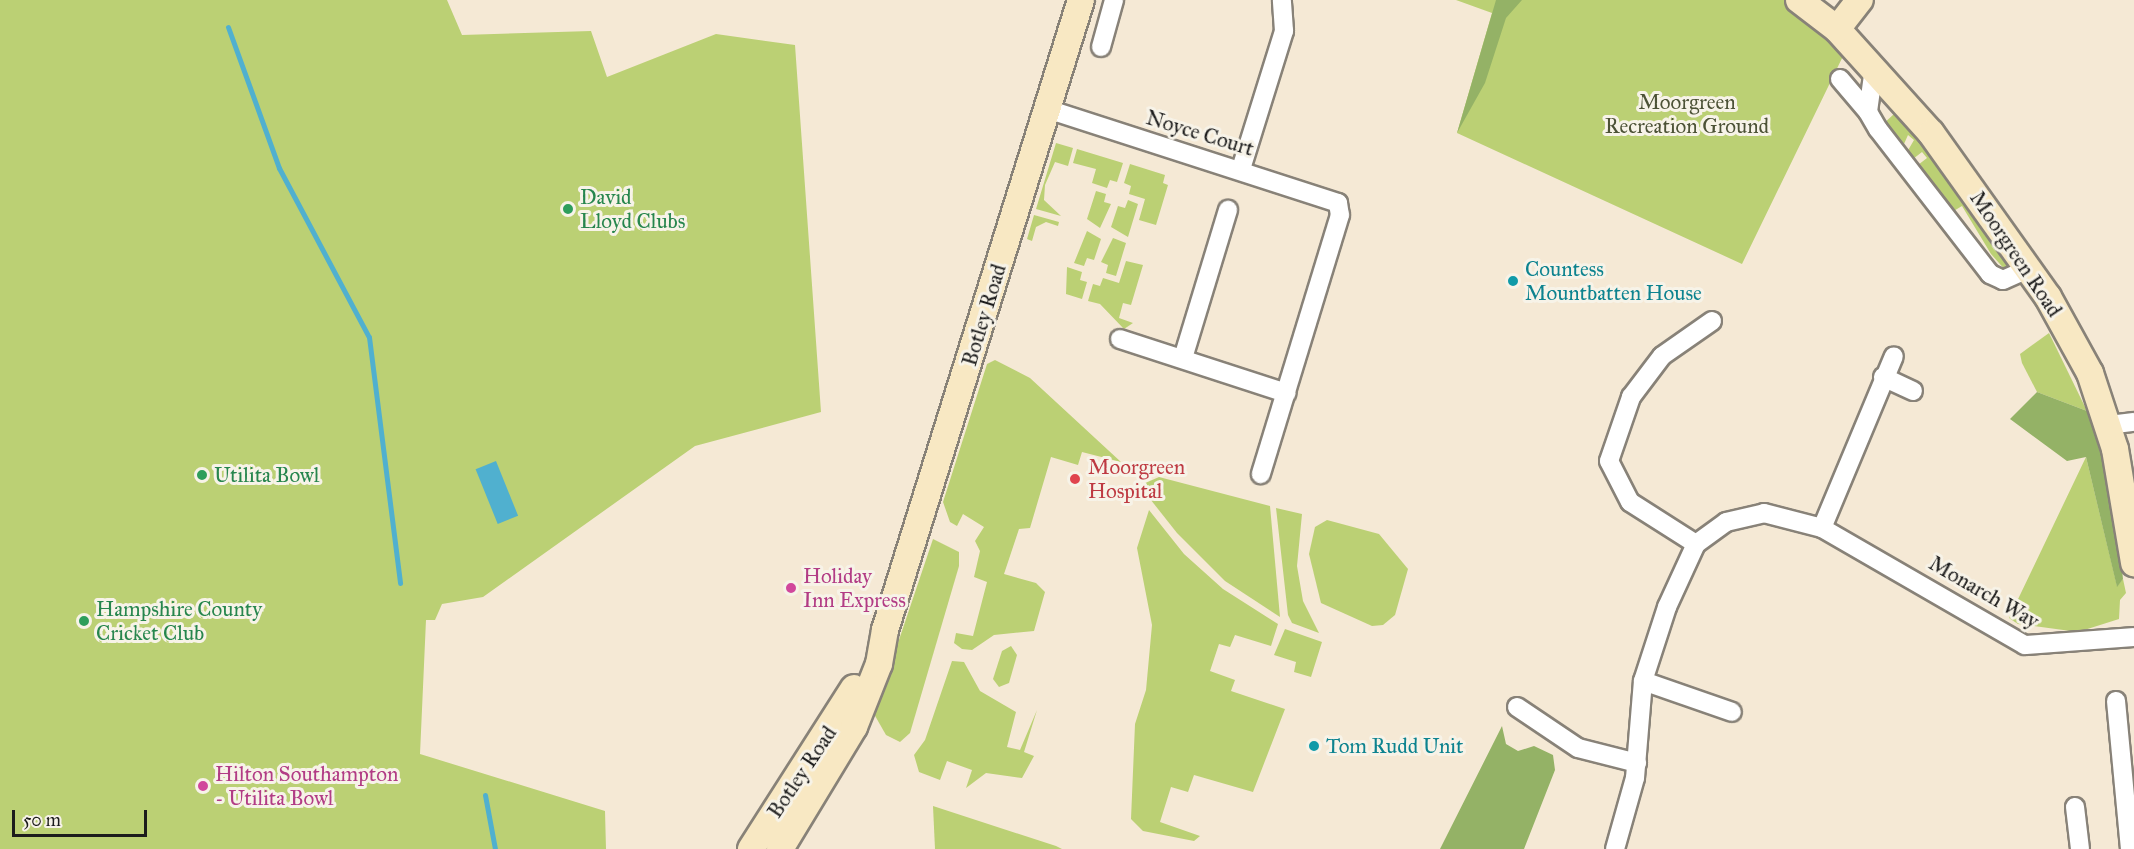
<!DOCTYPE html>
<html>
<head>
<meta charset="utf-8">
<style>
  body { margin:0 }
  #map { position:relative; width:2134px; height:849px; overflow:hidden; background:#f5e9d5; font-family:"IM FELL Great Primer",serif }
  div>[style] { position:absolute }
  .green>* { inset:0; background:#bbd074 }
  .forest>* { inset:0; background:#94b266 }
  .water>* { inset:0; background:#50b0cf; transform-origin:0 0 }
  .stream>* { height:5px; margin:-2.5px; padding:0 2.5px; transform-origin:2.5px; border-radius:2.5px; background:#50b0cf }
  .roads { filter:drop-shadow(2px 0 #888278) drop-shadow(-2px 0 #888278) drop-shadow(0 2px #888278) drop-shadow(0 -2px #888278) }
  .street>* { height:18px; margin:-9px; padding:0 9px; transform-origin:9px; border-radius:9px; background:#fff }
  .secondary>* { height:26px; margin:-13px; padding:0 13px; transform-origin:13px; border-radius:13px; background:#f8e8c3 }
  .dots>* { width:16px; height:16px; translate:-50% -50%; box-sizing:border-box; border:3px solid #f7f3e8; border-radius:50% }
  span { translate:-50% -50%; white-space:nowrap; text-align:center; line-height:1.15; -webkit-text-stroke:6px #f7f3e8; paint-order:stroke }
  .park-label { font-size:21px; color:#4c5236 }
  .street-label { font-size:21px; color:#1c1c1c }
  .leisure-label { font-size:21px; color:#27864d }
  .left { translate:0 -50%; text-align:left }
  .culture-label { font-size:21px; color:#0d838f }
  .health-label { font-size:21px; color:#be3a42 }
  .hotel-label { font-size:21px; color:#b23c85 }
  .scale { position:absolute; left:12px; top:810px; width:135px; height:27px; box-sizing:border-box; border:3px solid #1c1c1c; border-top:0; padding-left:8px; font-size:18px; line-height:21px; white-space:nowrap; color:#1c1c1c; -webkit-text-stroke:4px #f7f3e8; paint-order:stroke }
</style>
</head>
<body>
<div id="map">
  <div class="green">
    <i style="clip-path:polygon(0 0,447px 0,462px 35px,591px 31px,607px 77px,716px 34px,795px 45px,821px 412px,695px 446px,483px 597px,442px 604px,435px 620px,426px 620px,420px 754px,605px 811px,606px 849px,0 849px)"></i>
    <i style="clip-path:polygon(1456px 0,1786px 0,1845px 52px,1742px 264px,1457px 133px,1492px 13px)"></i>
    <i style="clip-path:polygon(1881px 89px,1913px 129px,2012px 270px,2007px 272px,1991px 254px,1962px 206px,1952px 212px,1918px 165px,1927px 158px,1922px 152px,1913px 159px,1907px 152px,1914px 140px,1908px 135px,1904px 144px,1882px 125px,1894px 114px,1877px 94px)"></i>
    <i style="clip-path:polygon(1056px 143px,1073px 148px,1068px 166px,1055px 162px,1045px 185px,1044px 200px,1061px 216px,1036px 209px)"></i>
    <i style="clip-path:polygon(1077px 149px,1123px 163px,1117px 182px,1110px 180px,1107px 188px,1092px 183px,1096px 169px,1073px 163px)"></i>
    <i style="clip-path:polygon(1130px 164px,1165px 175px,1163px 183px,1168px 185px,1156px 225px,1139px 220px,1145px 199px,1129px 194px,1131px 186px,1124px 183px)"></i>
    <i style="clip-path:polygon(1096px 191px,1106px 194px,1104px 202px,1111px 204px,1100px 228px,1087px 219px)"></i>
    <i style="clip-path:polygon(1128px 200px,1138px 204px,1128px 237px,1111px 227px,1118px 206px,1125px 208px)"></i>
    <i style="clip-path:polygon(1034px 215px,1059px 222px,1058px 226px,1046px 222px,1036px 227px,1032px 241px,1027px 239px)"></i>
    <i style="clip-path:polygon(1087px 231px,1101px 239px,1094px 260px,1087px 258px,1084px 266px,1074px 263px)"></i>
    <i style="clip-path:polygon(1113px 238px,1126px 243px,1116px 276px,1106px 273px,1108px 265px,1101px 262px)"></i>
    <i style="clip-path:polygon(1126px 261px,1143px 265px,1131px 305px,1123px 303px,1119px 318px,1133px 323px,1124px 329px,1100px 304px,1088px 301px,1093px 284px,1100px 286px,1103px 278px,1119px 283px)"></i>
    <i style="clip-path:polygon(1067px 267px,1082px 272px,1080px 280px,1087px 282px,1082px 299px,1066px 294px)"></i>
    <i style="clip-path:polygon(2049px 333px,2087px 411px,2037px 392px,2022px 363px,2020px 354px)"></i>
    <i style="clip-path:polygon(995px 360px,1030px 378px,1121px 462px,1082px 452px,1078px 465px,1051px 457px,1030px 528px,1019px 529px,1004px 574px,1036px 583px,1045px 592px,1034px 631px,994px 635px,972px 650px,962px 649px,954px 643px,956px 633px,973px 636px,987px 582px,974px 577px,980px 551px,975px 541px,984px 527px,963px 514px,957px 526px,950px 522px,943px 502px,987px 364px)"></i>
    <i style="clip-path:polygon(2086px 457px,2117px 586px,2123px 579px,2126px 593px,2120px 600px,2119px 619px,2078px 632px,2018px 624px,2009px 618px)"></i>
    <i style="clip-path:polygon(1159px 477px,1270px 506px,1280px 617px,1225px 581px,1177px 533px,1143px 490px,1143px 484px)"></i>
    <i style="clip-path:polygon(1276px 508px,1302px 514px,1297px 566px,1303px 601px,1319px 633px,1292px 623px,1288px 615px)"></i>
    <i style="clip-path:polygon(1149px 510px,1184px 554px,1223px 589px,1278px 624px,1271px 646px,1235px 635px,1230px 647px,1219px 644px,1210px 671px,1235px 680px,1231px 691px,1285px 709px,1253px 792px,1194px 775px,1188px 792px,1171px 787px,1160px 822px,1200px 836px,1194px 841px,1143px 831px,1131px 819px,1135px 724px,1146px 690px,1152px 625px,1137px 548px)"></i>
    <i style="clip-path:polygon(1327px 520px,1379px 534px,1408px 569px,1395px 615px,1383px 625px,1372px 626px,1321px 603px,1309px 554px,1315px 527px)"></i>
    <i style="clip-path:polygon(933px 539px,959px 552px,959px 566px,910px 733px,900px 742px,886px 735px,874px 714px)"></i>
    <i style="clip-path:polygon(1285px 629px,1322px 642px,1311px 677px,1294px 672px,1296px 662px,1274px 655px)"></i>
    <i style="clip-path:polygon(1011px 646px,1017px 655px,1009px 683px,999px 687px,993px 679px,1002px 651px)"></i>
    <i style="clip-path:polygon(952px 661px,964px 662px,980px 691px,1016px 712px,1007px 747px,1020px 750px,1037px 710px,1024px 752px,1034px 756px,1022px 778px,986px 773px,966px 788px,972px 770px,947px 761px,940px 780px,919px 772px,914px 755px,925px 740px)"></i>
    <i style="clip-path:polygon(933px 806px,1056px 846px,1062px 849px,935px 849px)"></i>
  </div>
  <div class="forest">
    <i style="clip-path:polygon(1496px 0,1522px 0,1506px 18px,1485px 83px,1457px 133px)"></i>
    <i style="clip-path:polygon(2037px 392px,2087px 411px,2103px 453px,2117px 524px,2123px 579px,2117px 587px,2086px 457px,2067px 461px,2010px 419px)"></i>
    <i style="clip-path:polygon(1502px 726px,1506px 744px,1518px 751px,1534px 746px,1553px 755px,1555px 770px,1524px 849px,1440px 849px)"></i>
  </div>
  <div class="water">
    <i style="left:496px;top:461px;width:59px;height:22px;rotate:68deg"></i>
  </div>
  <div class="stream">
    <i style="left:228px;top:27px;width:150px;rotate:70.1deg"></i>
    <i style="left:279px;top:168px;width:191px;rotate:62deg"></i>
    <i style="left:369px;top:337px;width:248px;rotate:82.8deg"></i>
    <i style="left:485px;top:795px;width:55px;rotate:79.5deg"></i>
  </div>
  <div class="roads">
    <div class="street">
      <i style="left:1101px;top:47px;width:49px;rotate:-74.5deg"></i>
      <i style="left:1874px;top:68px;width:44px;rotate:97.8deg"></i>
      <i style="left:1868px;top:112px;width:20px;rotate:60deg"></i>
      <i style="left:1878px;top:129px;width:183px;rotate:52.3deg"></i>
      <i style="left:1990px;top:274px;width:14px;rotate:25deg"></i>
      <i style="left:2003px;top:280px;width:27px;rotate:-24deg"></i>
      <i style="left:1840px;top:79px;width:43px;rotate:49.7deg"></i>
      <i style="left:1047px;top:109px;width:306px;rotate:17.9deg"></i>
      <i style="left:1338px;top:203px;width:12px;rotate:81deg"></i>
      <i style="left:1340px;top:215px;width:271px;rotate:107deg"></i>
      <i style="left:1241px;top:169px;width:145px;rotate:-72.7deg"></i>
      <i style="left:1284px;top:31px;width:31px;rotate:-94deg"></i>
      <i style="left:1120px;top:339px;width:175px;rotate:18deg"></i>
      <i style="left:1183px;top:358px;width:155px;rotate:-73.1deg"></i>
      <i style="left:1883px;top:377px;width:33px;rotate:25deg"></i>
      <i style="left:2108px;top:425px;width:26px;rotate:-7deg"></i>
      <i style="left:1822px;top:528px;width:186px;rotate:-67.3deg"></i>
      <i style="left:1696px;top:544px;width:78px;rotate:-147.5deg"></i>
      <i style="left:1630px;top:502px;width:46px;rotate:-117.1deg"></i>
      <i style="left:1609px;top:461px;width:68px;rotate:-71deg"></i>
      <i style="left:1631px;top:397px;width:51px;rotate:-52.9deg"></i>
      <i style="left:1662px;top:356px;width:61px;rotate:-35deg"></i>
      <i style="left:1643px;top:681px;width:94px;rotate:19.2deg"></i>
      <i style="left:2116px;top:701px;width:149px;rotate:84.6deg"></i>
      <i style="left:1517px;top:707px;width:73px;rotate:33.9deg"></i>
      <i style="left:1578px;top:748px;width:61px;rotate:14.3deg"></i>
      <i style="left:2075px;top:807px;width:42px;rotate:83.2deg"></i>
      <i style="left:1615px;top:849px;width:74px;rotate:-74.3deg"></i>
      <i style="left:1635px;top:778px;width:97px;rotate:-85.3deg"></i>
      <i style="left:1643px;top:681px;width:78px;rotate:-72deg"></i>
      <i style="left:1667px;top:607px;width:69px;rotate:-65.3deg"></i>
      <i style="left:1696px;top:544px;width:37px;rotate:-36deg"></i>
      <i style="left:1726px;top:522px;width:39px;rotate:-13deg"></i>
      <i style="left:1764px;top:513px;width:60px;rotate:14.5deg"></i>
      <i style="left:1822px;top:528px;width:234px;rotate:30deg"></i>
      <i style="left:2025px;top:645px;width:109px;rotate:-4.2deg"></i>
    </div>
    <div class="secondary">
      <i style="left:1799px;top:0;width:48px;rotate:37.3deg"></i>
      <i style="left:1837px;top:29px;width:140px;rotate:47.9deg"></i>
      <i style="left:1931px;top:133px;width:201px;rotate:54.5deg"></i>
      <i style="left:2048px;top:297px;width:87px;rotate:61.1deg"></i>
      <i style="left:2090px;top:373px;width:80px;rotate:71.8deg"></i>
      <i style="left:2115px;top:449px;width:116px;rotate:80.5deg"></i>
      <i style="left:1837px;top:29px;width:37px;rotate:-52deg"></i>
      <i style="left:751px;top:849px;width:191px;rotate:-57.4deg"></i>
      <i style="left:780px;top:849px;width:143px;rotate:-58.8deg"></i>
      <i style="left:854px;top:727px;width:68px;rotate:-68.4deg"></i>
      <i style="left:879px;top:664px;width:35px;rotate:-80deg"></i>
      <i style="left:885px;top:630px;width:660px;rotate:-72.72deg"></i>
    </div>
  </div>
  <div class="dots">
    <i style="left:568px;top:209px;background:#2e9e5b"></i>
    <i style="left:1513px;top:281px;background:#0f9aa8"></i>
    <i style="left:202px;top:475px;background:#2e9e5b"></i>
    <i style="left:1075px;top:479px;background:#e0444e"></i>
    <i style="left:791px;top:588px;background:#d1479c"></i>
    <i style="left:84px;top:621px;background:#2e9e5b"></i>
    <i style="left:1314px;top:746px;background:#0f9aa8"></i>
    <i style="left:203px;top:786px;background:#d1479c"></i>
  </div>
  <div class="park-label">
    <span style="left:1687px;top:114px">Moorgreen<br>Recreation Ground</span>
  </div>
  <div class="street-label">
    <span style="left:1200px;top:133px;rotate:17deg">Noyce Court</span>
    <span style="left:2016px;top:254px;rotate:56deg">Moorgreen Road</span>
    <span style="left:984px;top:315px;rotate:-73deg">Botley Road</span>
    <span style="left:1984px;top:592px;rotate:30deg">Monarch Way</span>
    <span style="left:802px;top:772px;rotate:-56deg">Botley Road</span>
  </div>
  <div class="leisure-label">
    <span class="left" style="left:580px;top:209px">David<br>Lloyd Clubs</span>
    <span class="left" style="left:214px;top:475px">Utilita Bowl</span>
    <span class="left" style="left:96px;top:621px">Hampshire County<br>Cricket Club</span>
  </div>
  <div class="culture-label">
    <span class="left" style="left:1525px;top:281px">Countess<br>Mountbatten House</span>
    <span class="left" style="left:1326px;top:746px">Tom Rudd Unit</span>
  </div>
  <div class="health-label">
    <span class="left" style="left:1088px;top:479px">Moorgreen<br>Hospital</span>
  </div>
  <div class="hotel-label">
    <span class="left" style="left:803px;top:588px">Holiday<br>Inn Express</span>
    <span class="left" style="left:215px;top:786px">Hilton Southampton<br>- Utilita Bowl</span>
  </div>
  <div class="scale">50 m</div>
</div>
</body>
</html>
